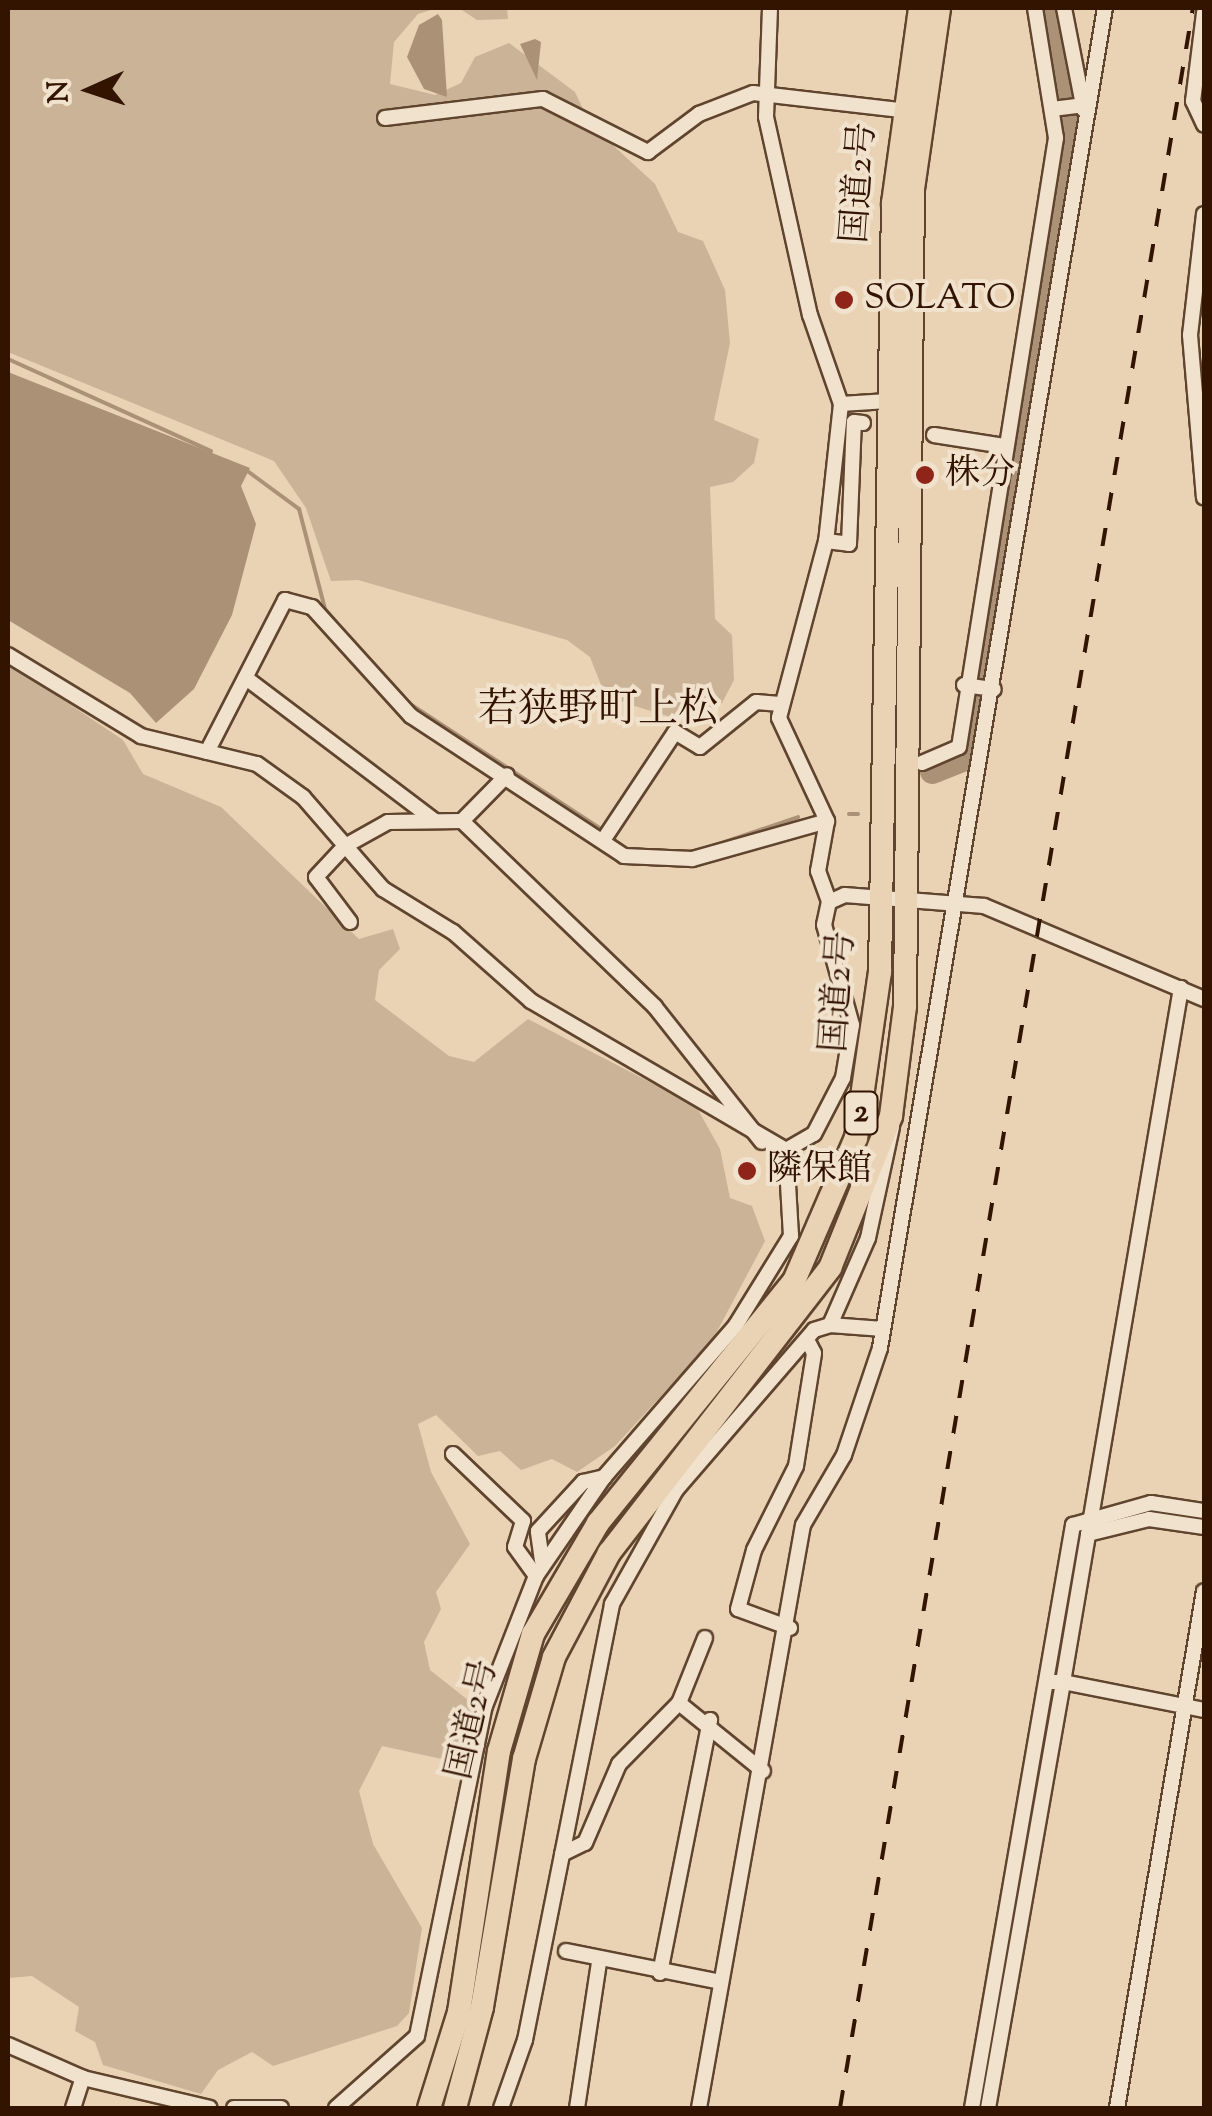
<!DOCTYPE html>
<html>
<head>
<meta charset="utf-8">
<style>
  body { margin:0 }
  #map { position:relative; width:1212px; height:2116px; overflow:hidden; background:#e9d3b4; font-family:"Sorts Mill Goudy","Noto Serif JP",serif }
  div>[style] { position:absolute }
  .green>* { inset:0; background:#cab396 }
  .water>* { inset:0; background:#ab9277 }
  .stream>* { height:4px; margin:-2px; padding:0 2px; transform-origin:2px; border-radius:2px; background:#ab9277 }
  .river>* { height:25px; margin:-12.5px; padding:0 12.5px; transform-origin:12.5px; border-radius:12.5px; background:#ab9277 }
  .roads { filter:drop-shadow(2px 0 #60442e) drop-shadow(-2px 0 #60442e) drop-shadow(0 2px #60442e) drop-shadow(0 -2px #60442e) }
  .minor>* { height:14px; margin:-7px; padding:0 7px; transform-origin:7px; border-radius:7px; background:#f1e2ce }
  .trunk>* { height:22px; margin:-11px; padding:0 11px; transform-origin:11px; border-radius:11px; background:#e9d3b4 }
  .rail>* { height:4px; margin-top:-2px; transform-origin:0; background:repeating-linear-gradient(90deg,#321401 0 18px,transparent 0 36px) }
  .dots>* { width:28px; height:28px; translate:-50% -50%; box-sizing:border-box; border:5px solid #f1e2ce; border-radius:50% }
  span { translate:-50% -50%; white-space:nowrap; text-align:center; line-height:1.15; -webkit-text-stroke:8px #f1e2ce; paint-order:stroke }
  .shield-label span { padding:2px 8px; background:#f1e2ce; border:2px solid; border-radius:8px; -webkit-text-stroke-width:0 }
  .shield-label { font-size:32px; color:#321401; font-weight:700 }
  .street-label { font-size:35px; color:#321401 }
  .poi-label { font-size:35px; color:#321401 }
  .left { translate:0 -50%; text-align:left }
  .quarter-label { font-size:40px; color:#321401 }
  .frame { position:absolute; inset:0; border:10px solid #321401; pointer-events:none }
  .north { position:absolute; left:40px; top:40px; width:100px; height:100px; -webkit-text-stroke:8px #f1e2ce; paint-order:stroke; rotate:267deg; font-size:28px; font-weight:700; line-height:40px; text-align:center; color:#321401 }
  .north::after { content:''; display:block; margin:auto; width:35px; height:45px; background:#321401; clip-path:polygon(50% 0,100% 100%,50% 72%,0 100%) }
</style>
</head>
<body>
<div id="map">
  <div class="green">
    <i style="clip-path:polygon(8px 8px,437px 8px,418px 14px,394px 42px,390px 84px,435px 95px,461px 83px,475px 57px,509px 43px,575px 92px,590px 124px,655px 184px,678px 232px,703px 241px,725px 290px,730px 343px,714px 420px,759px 439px,754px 463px,733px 482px,710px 487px,715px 619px,732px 635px,734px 680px,722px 703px,677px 719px,635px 706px,605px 695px,590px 657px,567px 640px,358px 580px,331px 581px,306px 508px,274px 461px,8px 352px)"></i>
    <i style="clip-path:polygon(459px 8px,507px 8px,508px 19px,477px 20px)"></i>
    <i style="clip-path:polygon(8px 663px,123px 740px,143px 774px,221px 807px,359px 939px,393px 929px,400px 949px,379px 970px,375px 1000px,449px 1056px,474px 1062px,528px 1019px,696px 1106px,720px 1149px,730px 1198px,752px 1206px,765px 1241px,712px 1341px,615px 1446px,577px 1472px,552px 1459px,521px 1470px,500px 1451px,478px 1456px,436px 1415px,418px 1424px,431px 1472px,470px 1544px,436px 1592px,441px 1609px,424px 1642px,430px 1670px,473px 1704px,460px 1763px,382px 1746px,359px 1791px,373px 1844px,422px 1928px,409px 2013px,397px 2026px,273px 2066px,252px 2052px,218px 2070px,201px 2094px,103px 2065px,95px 2042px,75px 2031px,79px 2007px,32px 1976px,8px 1978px)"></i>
  </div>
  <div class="water">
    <i style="clip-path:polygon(438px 14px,442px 20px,447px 97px,424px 89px,407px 57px,419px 25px)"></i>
    <i style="clip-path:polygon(535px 39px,541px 42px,537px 80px,520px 44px)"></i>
    <i style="clip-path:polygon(8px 372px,250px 468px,241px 486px,256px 524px,232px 615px,194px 689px,156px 723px,130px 693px,8px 620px)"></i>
  </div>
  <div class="stream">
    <i style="left:8px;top:359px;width:223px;rotate:24.4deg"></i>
    <i style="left:246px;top:470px;width:66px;rotate:36.3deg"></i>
    <i style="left:299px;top:509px;width:103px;rotate:75.4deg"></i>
    <i style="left:325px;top:609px;width:55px;rotate:49.4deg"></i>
    <i style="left:407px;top:702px;width:235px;rotate:33.2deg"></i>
    <i style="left:849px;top:814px;width:9px"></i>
    <i style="left:611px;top:837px;width:21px;rotate:39deg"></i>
    <i style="left:710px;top:847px;width:93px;rotate:-18.8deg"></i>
    <i style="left:676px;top:852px;width:20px;rotate:-3deg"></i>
    <i style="left:1170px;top:1513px;width:31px;rotate:13deg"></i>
    <i style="left:1061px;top:1636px;width:108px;rotate:-78.8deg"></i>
  </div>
  <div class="river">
    <i style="left:932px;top:771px;width:35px;rotate:-22deg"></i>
    <i style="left:964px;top:758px;width:26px;rotate:-77deg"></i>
    <i style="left:970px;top:733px;width:621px;rotate:-80.64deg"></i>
    <i style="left:1071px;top:120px;width:114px;rotate:-100.6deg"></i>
  </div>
  <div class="roads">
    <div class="minor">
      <i style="left:770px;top:8px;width:109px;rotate:92.1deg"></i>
      <i style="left:766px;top:117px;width:203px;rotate:77.5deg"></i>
      <i style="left:810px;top:315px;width:94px;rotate:70.8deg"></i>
      <i style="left:841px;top:404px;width:138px;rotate:96.2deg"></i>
      <i style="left:826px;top:541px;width:183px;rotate:104.9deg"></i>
      <i style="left:779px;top:718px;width:114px;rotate:65deg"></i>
      <i style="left:827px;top:821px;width:51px;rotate:100.2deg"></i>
      <i style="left:818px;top:871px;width:33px;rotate:70deg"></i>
      <i style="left:1064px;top:8px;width:104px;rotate:78.9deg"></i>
      <i style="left:1204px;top:13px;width:89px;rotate:97.1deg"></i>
      <i style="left:1193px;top:101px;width:26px;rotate:65deg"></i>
      <i style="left:1052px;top:109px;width:31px;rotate:-7deg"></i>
      <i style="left:385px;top:118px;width:159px;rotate:-6.9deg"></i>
      <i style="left:543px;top:99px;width:118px;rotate:26.8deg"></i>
      <i style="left:648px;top:152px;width:64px;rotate:-36.7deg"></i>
      <i style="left:699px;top:114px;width:58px;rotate:-21.3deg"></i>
      <i style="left:753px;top:93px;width:149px;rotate:6.6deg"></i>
      <i style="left:1204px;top:214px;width:122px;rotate:96.6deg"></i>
      <i style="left:1190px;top:335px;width:163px;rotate:85.1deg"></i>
      <i style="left:841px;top:404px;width:47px;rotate:-3.7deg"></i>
      <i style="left:934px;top:435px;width:71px;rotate:8.9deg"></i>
      <i style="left:826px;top:541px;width:23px;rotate:7deg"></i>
      <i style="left:849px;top:544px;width:122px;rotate:-87.7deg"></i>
      <i style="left:854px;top:422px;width:9px;rotate:6deg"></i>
      <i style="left:8px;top:655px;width:156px;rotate:31.3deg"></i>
      <i style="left:141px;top:736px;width:119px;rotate:13.6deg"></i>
      <i style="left:257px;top:764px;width:57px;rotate:35.7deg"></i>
      <i style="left:303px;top:797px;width:122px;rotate:49deg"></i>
      <i style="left:383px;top:889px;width:82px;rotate:31.6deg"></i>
      <i style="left:453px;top:932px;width:104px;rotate:41.5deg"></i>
      <i style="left:531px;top:1001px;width:295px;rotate:30.3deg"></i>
      <i style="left:246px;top:678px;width:237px;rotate:37.1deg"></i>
      <i style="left:964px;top:685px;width:30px;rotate:8deg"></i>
      <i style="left:207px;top:752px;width:171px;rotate:-62.8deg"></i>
      <i style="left:285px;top:600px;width:28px;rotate:15deg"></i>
      <i style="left:312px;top:607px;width:147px;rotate:47.8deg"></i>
      <i style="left:411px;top:716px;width:255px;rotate:33.3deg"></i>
      <i style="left:624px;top:856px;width:68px;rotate:2.5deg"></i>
      <i style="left:692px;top:859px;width:140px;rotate:-15.7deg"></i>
      <i style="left:922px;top:763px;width:40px;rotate:-23.4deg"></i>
      <i style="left:959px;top:747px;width:617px;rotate:-80.95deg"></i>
      <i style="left:1056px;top:138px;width:132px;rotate:-99.2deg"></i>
      <i style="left:462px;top:821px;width:268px;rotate:43.9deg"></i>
      <i style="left:655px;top:1007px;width:172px;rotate:51.6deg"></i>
      <i style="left:604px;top:839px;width:128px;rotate:-56.4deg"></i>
      <i style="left:675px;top:732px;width:29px;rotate:31deg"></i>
      <i style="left:700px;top:747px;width:72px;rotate:-38.8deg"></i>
      <i style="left:756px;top:702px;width:24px;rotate:5deg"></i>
      <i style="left:350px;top:922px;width:56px;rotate:-127.1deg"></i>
      <i style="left:316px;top:877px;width:42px;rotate:-46.9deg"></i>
      <i style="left:345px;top:846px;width:49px;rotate:-29.2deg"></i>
      <i style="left:388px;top:822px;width:74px;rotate:-0.8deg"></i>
      <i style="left:462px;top:821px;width:64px;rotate:-45.6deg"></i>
      <i style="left:830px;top:1325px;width:53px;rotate:4.3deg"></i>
      <i style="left:453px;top:1454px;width:97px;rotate:43.7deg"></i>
      <i style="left:523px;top:1521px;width:27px;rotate:107deg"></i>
      <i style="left:515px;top:1547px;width:36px;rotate:54deg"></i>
      <i style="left:1088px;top:1534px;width:63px;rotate:-13.8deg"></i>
      <i style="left:1149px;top:1519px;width:56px;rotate:8.3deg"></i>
      <i style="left:542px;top:1561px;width:30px;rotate:-98deg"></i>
      <i style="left:538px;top:1531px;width:67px;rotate:-47.4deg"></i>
      <i style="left:583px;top:1482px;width:22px;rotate:-13deg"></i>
      <i style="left:790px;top:1628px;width:55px;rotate:-159.9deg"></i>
      <i style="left:738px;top:1609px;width:61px;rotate:-74.8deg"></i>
      <i style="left:754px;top:1550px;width:94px;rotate:-63.4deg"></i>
      <i style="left:796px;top:1466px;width:114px;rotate:-80.9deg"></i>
      <i style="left:814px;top:1353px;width:15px;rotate:-118deg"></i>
      <i style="left:1049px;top:1682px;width:14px"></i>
      <i style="left:1063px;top:1682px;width:704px;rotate:-80.35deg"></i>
      <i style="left:679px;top:1703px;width:108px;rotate:39deg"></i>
      <i style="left:562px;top:1854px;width:25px;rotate:-26deg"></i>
      <i style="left:585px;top:1843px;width:86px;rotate:-66.7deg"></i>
      <i style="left:619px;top:1764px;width:86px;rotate:-45.5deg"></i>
      <i style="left:679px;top:1703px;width:70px;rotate:-68.2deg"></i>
      <i style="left:566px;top:1951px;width:158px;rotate:11.3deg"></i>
      <i style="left:660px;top:1973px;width:258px;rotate:-78.8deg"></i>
      <i style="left:8px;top:2045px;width:82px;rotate:23.7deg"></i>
      <i style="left:83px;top:2078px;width:130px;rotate:13.3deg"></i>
      <i style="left:73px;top:2108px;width:32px;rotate:-72deg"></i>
      <i style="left:234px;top:2108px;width:47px"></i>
      <i style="left:336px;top:2108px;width:108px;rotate:-41.6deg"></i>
      <i style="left:417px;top:2036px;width:337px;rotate:-78.4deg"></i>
      <i style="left:485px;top:1706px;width:140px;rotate:-68.6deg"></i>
      <i style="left:536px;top:1576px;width:120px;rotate:-55.5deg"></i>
      <i style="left:604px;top:1477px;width:201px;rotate:-49deg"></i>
      <i style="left:736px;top:1325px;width:105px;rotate:-58.3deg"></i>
      <i style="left:791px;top:1236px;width:86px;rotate:-93.3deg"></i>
      <i style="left:786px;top:1150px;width:32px;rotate:-30deg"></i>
      <i style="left:814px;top:1134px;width:63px;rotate:-62.6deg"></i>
      <i style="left:843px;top:1078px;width:54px;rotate:-80.4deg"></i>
      <i style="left:852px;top:1025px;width:104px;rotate:-105.6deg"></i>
      <i style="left:824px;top:925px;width:24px;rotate:-78deg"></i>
      <i style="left:829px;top:902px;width:17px;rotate:-24deg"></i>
      <i style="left:845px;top:895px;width:139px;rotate:4.5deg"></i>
      <i style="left:984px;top:906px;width:239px;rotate:22.9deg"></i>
      <i style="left:501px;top:2108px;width:72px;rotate:-70.6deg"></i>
      <i style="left:525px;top:2040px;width:445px;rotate:-78.7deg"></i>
      <i style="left:612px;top:1604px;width:131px;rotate:-60.7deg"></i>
      <i style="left:676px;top:1490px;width:211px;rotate:-49.2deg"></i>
      <i style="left:814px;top:1330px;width:17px;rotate:-17deg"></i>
      <i style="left:830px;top:1325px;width:95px;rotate:-66.4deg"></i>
      <i style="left:868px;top:1238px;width:114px;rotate:-77.8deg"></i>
      <i style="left:577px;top:2108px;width:148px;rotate:-81.4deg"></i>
      <i style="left:699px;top:2108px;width:592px;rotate:-79.89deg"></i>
      <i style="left:803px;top:1525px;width:81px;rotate:-59.6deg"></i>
      <i style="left:844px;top:1455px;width:113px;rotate:-71.4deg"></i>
      <i style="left:880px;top:1348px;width:1359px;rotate:-80.47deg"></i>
      <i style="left:972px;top:2108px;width:592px;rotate:-80.17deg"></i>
      <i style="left:1073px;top:1525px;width:81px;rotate:-15.8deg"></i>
      <i style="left:1151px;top:1503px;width:54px;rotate:8.6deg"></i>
      <i style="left:988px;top:2108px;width:433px;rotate:-80deg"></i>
      <i style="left:1063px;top:1682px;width:144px;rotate:11.2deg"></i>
      <i style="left:1117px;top:2108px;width:524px;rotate:-80.45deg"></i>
    </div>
    <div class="trunk">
      <i style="left:429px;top:2108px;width:101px;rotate:-72.6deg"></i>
      <i style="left:459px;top:2012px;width:264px;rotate:-81.3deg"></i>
      <i style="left:499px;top:1751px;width:122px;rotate:-73.8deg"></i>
      <i style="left:533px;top:1634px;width:129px;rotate:-59.6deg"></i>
      <i style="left:598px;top:1523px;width:311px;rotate:-51deg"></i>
      <i style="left:794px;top:1281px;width:156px;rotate:-66.6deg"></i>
      <i style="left:856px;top:1138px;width:168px;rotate:-81.8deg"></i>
      <i style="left:880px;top:972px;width:769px;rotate:-89.03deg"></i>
      <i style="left:893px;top:203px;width:197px;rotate:-82.1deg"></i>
      <i style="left:455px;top:2108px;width:105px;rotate:-75deg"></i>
      <i style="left:482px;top:2007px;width:252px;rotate:-80.4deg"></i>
      <i style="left:524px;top:1759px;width:106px;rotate:-73.6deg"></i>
      <i style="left:554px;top:1657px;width:118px;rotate:-62.1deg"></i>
      <i style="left:609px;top:1553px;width:361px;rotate:-52.2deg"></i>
      <i style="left:830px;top:1268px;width:164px;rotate:-68.1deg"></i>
      <i style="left:891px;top:1116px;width:111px;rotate:-82.7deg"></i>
      <i style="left:905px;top:1006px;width:817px;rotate:-89.44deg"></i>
      <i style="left:913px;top:189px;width:183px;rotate:-81.8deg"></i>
    </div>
  </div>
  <div class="rail">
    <i style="left:840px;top:2108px;width:2129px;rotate:-80.46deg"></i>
  </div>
  <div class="dots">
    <i style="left:844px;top:300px;background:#8f2418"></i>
    <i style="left:925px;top:475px;background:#8f2418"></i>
    <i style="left:747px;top:1171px;background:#8f2418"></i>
  </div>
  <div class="shield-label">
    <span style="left:861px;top:1113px">2</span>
  </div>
  <div class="street-label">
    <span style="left:861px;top:183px;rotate:-86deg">国道2号</span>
    <span style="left:840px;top:992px;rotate:-86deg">国道2号</span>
    <span style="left:474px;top:1720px;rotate:-77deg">国道2号</span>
  </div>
  <div class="poi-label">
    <span class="left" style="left:864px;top:300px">SOLATO</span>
    <span class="left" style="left:945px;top:475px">株分</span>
    <span class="left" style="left:767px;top:1171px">隣保館</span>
  </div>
  <div class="quarter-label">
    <span style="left:598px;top:712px">若狭野町上松</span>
  </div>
  <div class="frame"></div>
  <div class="north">N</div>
</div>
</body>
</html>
